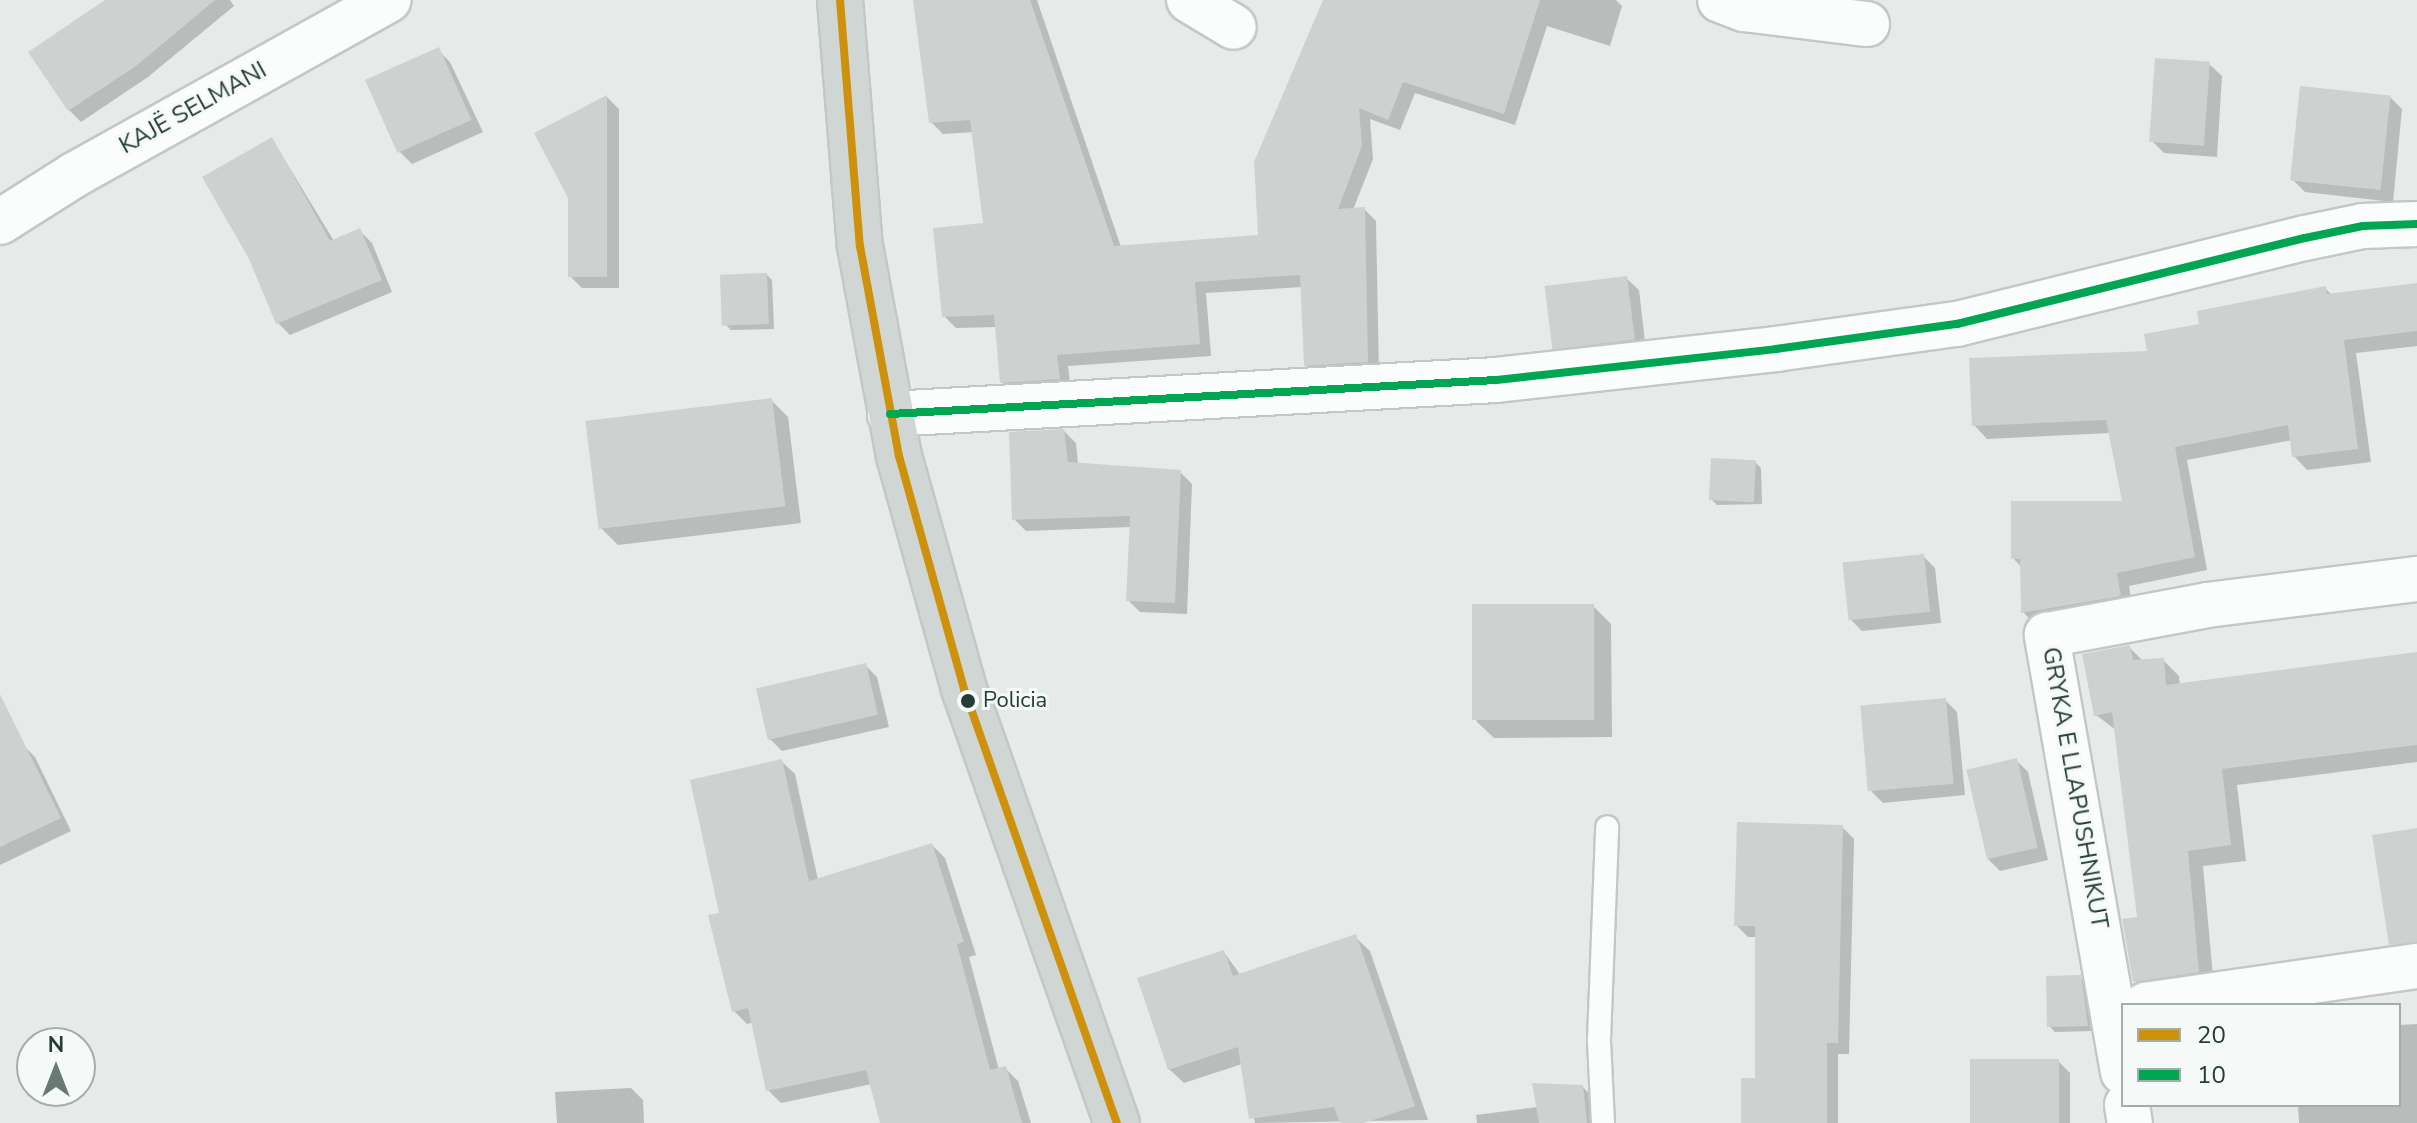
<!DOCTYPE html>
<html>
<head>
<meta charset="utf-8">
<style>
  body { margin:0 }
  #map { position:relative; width:2417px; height:1123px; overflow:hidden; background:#e6ebe9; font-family:"Nunito Sans",sans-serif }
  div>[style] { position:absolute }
  .shadow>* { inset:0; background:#0003 }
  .building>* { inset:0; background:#cdd2d0; transform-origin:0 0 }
  .roads { filter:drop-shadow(2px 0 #c3c8c6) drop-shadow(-2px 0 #c3c8c6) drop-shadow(0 2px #c3c8c6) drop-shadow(0 -2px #c3c8c6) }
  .service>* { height:22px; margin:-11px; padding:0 11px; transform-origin:11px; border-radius:11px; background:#fbfcfc }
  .minor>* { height:44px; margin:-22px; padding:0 22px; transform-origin:22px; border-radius:22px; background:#fbfcfc }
  .primary>* { height:44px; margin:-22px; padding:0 22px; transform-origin:22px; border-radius:22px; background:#cfd6d4 }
  .bus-1>* { height:8px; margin:-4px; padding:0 4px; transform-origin:4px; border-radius:4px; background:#cd910b }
  .bus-2>* { height:8px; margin:-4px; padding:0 4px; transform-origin:4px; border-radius:4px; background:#00a651 }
  .dots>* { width:22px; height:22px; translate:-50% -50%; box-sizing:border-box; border:4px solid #f5f9f7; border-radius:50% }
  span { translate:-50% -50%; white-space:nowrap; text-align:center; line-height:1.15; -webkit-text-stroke:6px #f5f9f7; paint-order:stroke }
  .bus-label { font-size:22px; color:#253d36 }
  .left { translate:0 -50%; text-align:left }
  .street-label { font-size:24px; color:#253d36 }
  .legend { position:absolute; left:2121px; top:1003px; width:280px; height:104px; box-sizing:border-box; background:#f5f9f7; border:2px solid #a2aeaa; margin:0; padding:10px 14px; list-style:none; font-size:24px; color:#253d36 }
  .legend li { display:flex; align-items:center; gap:16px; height:40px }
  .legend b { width:40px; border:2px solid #a2aeaa }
  .north { position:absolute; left:16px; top:1027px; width:80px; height:80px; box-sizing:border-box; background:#f5f9f7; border:2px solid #a2aeaa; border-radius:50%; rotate:0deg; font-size:22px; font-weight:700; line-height:32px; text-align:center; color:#253d36 }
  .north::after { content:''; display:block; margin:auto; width:28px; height:36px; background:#697a75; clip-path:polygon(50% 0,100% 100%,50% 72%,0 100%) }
</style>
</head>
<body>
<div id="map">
  <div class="shadow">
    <i style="clip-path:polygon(109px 0,230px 0,234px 6px,148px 77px,81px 122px,69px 110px)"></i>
    <i style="clip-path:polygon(915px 0,1037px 0,1121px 247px,1260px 236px,1350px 0,1616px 0,1622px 6px,1610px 46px,1547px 26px,1515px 125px,1415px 93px,1400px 130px,1370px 119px,1373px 159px,1353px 210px,1364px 209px,1376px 221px,1379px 374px,1318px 377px,1306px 365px,1302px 287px,1206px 293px,1211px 356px,1068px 366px,1071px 391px,1014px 394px,1002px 382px,997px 327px,956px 328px,944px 316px,985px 225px,974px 132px,943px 134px,931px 122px)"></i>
    <i style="clip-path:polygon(438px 50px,450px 62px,483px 132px,412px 164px,400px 152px,367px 82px)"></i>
    <i style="clip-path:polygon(2209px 64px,2222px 76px,2217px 157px,2164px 153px,2152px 141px)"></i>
    <i style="clip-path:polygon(607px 97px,619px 109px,619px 288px,582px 288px,570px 276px,570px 198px,537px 134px)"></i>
    <i style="clip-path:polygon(2390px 97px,2402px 109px,2393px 202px,2305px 192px,2293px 180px)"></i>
    <i style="clip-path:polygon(272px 139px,334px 241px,360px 231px,372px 243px,392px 292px,290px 335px,278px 323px)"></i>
    <i style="clip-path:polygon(767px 275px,772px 280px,774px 329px,731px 330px,725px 324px)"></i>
    <i style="clip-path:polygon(1626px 278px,1639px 290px,1646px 351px,1567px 360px,1554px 348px)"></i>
    <i style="clip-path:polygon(2417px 286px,2417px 346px,2356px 353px,2371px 462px,2307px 470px,2294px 456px,2292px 440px,2187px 460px,2207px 570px,2129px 586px,2133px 609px,2036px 625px,2023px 612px,2022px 568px,2013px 558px,2124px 503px,2110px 433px,1987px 439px,1974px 425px,2150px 353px,2202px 325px,2325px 288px,2333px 296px)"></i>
    <i style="clip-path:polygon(771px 400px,788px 417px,801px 523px,618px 545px,600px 527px)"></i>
    <i style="clip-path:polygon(1064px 431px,1076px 443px,1078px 464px,1180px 472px,1192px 484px,1187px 614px,1140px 612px,1128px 600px,1131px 527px,1026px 531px,1014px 519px)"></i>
    <i style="clip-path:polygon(1755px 462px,1761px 468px,1762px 504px,1717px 505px,1712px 500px)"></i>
    <i style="clip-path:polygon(1923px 556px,1935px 568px,1941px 623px,1862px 631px,1850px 619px)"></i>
    <i style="clip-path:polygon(1593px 606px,1611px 624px,1612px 737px,1494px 738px,1476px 721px)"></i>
    <i style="clip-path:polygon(2129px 647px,2143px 661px,2163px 660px,2179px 676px,2180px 685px,2417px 655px,2417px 762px,2237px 785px,2246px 861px,2203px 866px,2214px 988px,2151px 997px,2135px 981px,2140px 919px,2116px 730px,2096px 715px)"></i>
    <i style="clip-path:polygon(865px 665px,877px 677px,889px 727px,782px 751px,770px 739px)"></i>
    <i style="clip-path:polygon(1945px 700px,1957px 712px,1965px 795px,1883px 803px,1871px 791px)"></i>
    <i style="clip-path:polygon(23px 745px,35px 757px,71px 831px,0 865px,0 756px)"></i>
    <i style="clip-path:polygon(2016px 760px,2028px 772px,2048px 860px,2000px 871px,1988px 859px)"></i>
    <i style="clip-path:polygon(781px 761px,795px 774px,818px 880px,932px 845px,945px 858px,976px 955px,969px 957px,999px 1070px,1005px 1068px,1018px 1081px,1031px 1123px,882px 1123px,872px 1084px,781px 1103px,768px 1090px,754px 1022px,747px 1024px,734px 1011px,722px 914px)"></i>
    <i style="clip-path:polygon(1842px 827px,1854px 839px,1849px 1054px,1838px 1054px,1838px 1123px,1743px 1123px,1757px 1080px,1757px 937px,1748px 937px,1736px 925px)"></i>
    <i style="clip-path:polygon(1355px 937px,1370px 951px,1428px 1120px,1255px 1123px,1242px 1064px,1184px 1083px,1169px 1069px,1224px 952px,1241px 976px)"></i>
    <i style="clip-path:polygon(2080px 977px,2086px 983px,2093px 1031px,2055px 1032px,2049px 1026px)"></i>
    <i style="clip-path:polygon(2417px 1024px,2417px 1123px,2299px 1123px,2298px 1105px,2399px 1105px,2399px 1025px)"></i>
    <i style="clip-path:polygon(2058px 1061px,2070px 1073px,2070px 1123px,1972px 1123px)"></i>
    <i style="clip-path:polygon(1582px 1086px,1594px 1099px,1597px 1123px,1477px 1123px,1476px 1115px,1538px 1107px)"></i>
    <i style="clip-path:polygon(631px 1088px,643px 1100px,644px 1123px,557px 1123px,555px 1092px)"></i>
  </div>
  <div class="building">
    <i style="clip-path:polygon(105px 0,215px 0,136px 66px,68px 111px,28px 52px)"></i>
    <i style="clip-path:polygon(913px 0,1030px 0,1114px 246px,1258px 235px,1254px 162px,1323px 0,1540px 0,1504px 114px,1403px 82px,1388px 120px,1359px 108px,1362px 146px,1338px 209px,1365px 207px,1368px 362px,1304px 366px,1300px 275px,1195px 282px,1200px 344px,1057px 355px,1060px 379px,1000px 383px,994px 315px,942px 317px,933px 228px,983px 223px,970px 120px,929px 123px)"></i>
    <i style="left:439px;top:47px;width:80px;height:81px;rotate:66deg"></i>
    <i style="left:2155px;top:58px;width:55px;height:84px;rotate:4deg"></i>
    <i style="left:2300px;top:86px;width:91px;height:95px;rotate:6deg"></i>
    <i style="clip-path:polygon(607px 95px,607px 277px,568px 277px,568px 198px,534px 133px)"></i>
    <i style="clip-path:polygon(272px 137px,330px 241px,360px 228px,382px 280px,276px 324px,249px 259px,202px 177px)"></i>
    <i style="left:767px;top:273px;width:51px;height:47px;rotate:88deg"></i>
    <i style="left:1627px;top:276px;width:64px;height:83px;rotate:83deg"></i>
    <i style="clip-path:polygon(2417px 283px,2417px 331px,2344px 340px,2358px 449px,2292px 457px,2288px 425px,2175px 447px,2195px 557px,2117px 573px,2121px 596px,2021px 613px,2020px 559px,2011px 559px,2011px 501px,2122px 501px,2106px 420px,1972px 426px,1969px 358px,2147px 351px,2144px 334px,2199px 324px,2197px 311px,2326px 286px,2327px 294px)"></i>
    <i style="left:772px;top:398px;width:109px;height:188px;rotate:83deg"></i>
    <i style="clip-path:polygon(1064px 429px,1068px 462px,1181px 470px,1175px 603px,1126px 601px,1130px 516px,1012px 520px,1009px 432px)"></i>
    <i style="left:1711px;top:458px;width:45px;height:42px;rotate:3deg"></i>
    <i style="left:1924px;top:554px;width:58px;height:82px;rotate:84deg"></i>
    <i style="left:1594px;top:604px;width:116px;height:122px;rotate:90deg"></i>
    <i style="clip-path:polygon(2130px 645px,2133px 660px,2164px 658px,2166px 685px,2417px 652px,2417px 745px,2222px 769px,2231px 845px,2188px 851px,2199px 972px,2133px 982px,2122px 919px,2137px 917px,2112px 712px,2094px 716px,2082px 654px)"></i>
    <i style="left:866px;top:663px;width:53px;height:113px;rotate:77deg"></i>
    <i style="clip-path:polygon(0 694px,61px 818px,0 847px)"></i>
    <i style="left:1946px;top:698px;width:86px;height:86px;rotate:85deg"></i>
    <i style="left:2017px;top:758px;width:92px;height:52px;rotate:77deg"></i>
    <i style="clip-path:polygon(782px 759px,809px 881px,932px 843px,964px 942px,957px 944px,990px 1070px,1006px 1066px,1022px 1123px,880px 1123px,866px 1070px,766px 1091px,748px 1008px,732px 1012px,708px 915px,719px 913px,690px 780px)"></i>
    <i style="clip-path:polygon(1737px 822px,1843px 825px,1838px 1043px,1827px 1043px,1827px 1123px,1741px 1123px,1741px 1078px,1755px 1078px,1755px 926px,1734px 926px)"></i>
    <i style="clip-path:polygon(2417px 828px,2417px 942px,2389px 945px,2372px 835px)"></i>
    <i style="clip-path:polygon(1356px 934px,1415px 1106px,1364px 1123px,1340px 1123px,1334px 1107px,1249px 1119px,1238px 1047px,1168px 1070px,1137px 978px,1224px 950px,1233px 976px)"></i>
    <i style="clip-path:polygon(2081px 975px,2088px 1026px,2047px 1027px,2046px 976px)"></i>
    <i style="left:1970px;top:1059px;width:89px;height:64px"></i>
    <i style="clip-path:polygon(1532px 1083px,1583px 1085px,1587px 1123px,1539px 1123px)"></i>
  </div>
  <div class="roads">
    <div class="service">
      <i style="left:1603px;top:1123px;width:83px;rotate:-92.8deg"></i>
      <i style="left:1599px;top:1040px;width:213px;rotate:-87.8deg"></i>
    </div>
    <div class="minor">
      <i style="left:1189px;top:0;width:52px;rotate:31deg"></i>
      <i style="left:1720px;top:0;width:26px;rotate:21deg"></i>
      <i style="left:1744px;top:9px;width:124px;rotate:7deg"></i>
      <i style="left:0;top:222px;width:88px;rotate:-32.4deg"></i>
      <i style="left:74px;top:175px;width:360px;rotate:-29.1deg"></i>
      <i style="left:890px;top:414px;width:607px;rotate:-3.21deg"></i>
      <i style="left:1496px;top:380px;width:282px;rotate:-6.3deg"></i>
      <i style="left:1776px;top:349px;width:183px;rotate:-7.9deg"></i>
      <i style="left:1957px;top:324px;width:358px;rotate:-13.9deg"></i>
      <i style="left:2305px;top:238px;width:59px;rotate:-11.7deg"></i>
      <i style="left:2363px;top:226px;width:54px;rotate:-2.1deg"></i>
      <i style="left:2145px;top:1005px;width:275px;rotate:-8.2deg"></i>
      <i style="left:2123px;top:1072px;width:444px;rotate:-99.9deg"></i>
      <i style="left:2047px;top:635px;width:163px;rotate:-10.6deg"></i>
      <i style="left:2207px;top:605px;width:212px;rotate:-7.1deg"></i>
      <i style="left:2127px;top:1105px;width:18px;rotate:81deg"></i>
    </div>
    <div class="primary">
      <i style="left:840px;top:0;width:247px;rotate:85.4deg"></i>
      <i style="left:860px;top:246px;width:214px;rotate:79.5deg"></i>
      <i style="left:899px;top:456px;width:242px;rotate:74.4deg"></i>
      <i style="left:964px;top:689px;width:460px;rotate:70.6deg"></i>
    </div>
  </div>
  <div class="bus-1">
    <i style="left:840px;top:0;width:247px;rotate:85.4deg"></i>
    <i style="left:860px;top:246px;width:214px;rotate:79.5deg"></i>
    <i style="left:899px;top:456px;width:242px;rotate:74.4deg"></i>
    <i style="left:964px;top:689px;width:460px;rotate:70.6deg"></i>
  </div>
  <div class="bus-2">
    <i style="left:890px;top:414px;width:607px;rotate:-3.21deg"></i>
    <i style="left:1496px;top:380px;width:282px;rotate:-6.3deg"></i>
    <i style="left:1776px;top:349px;width:183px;rotate:-7.9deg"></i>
    <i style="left:1957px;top:324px;width:358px;rotate:-13.9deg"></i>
    <i style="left:2305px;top:238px;width:59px;rotate:-11.7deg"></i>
    <i style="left:2363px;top:226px;width:54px;rotate:-2.1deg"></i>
  </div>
  <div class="dots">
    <i style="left:968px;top:701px;background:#253d36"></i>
  </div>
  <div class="bus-label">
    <span class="left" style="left:983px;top:701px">Policia</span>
  </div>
  <div class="street-label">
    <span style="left:193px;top:108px;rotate:-29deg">KAJË SELMANI</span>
    <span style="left:2075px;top:788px;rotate:80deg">GRYKA E LLAPUSHNIKUT</span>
  </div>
  <ul class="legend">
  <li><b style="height:10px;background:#cd910b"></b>20</li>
  <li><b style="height:10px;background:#00a651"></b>10</li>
  </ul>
  <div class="north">N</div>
</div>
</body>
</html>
